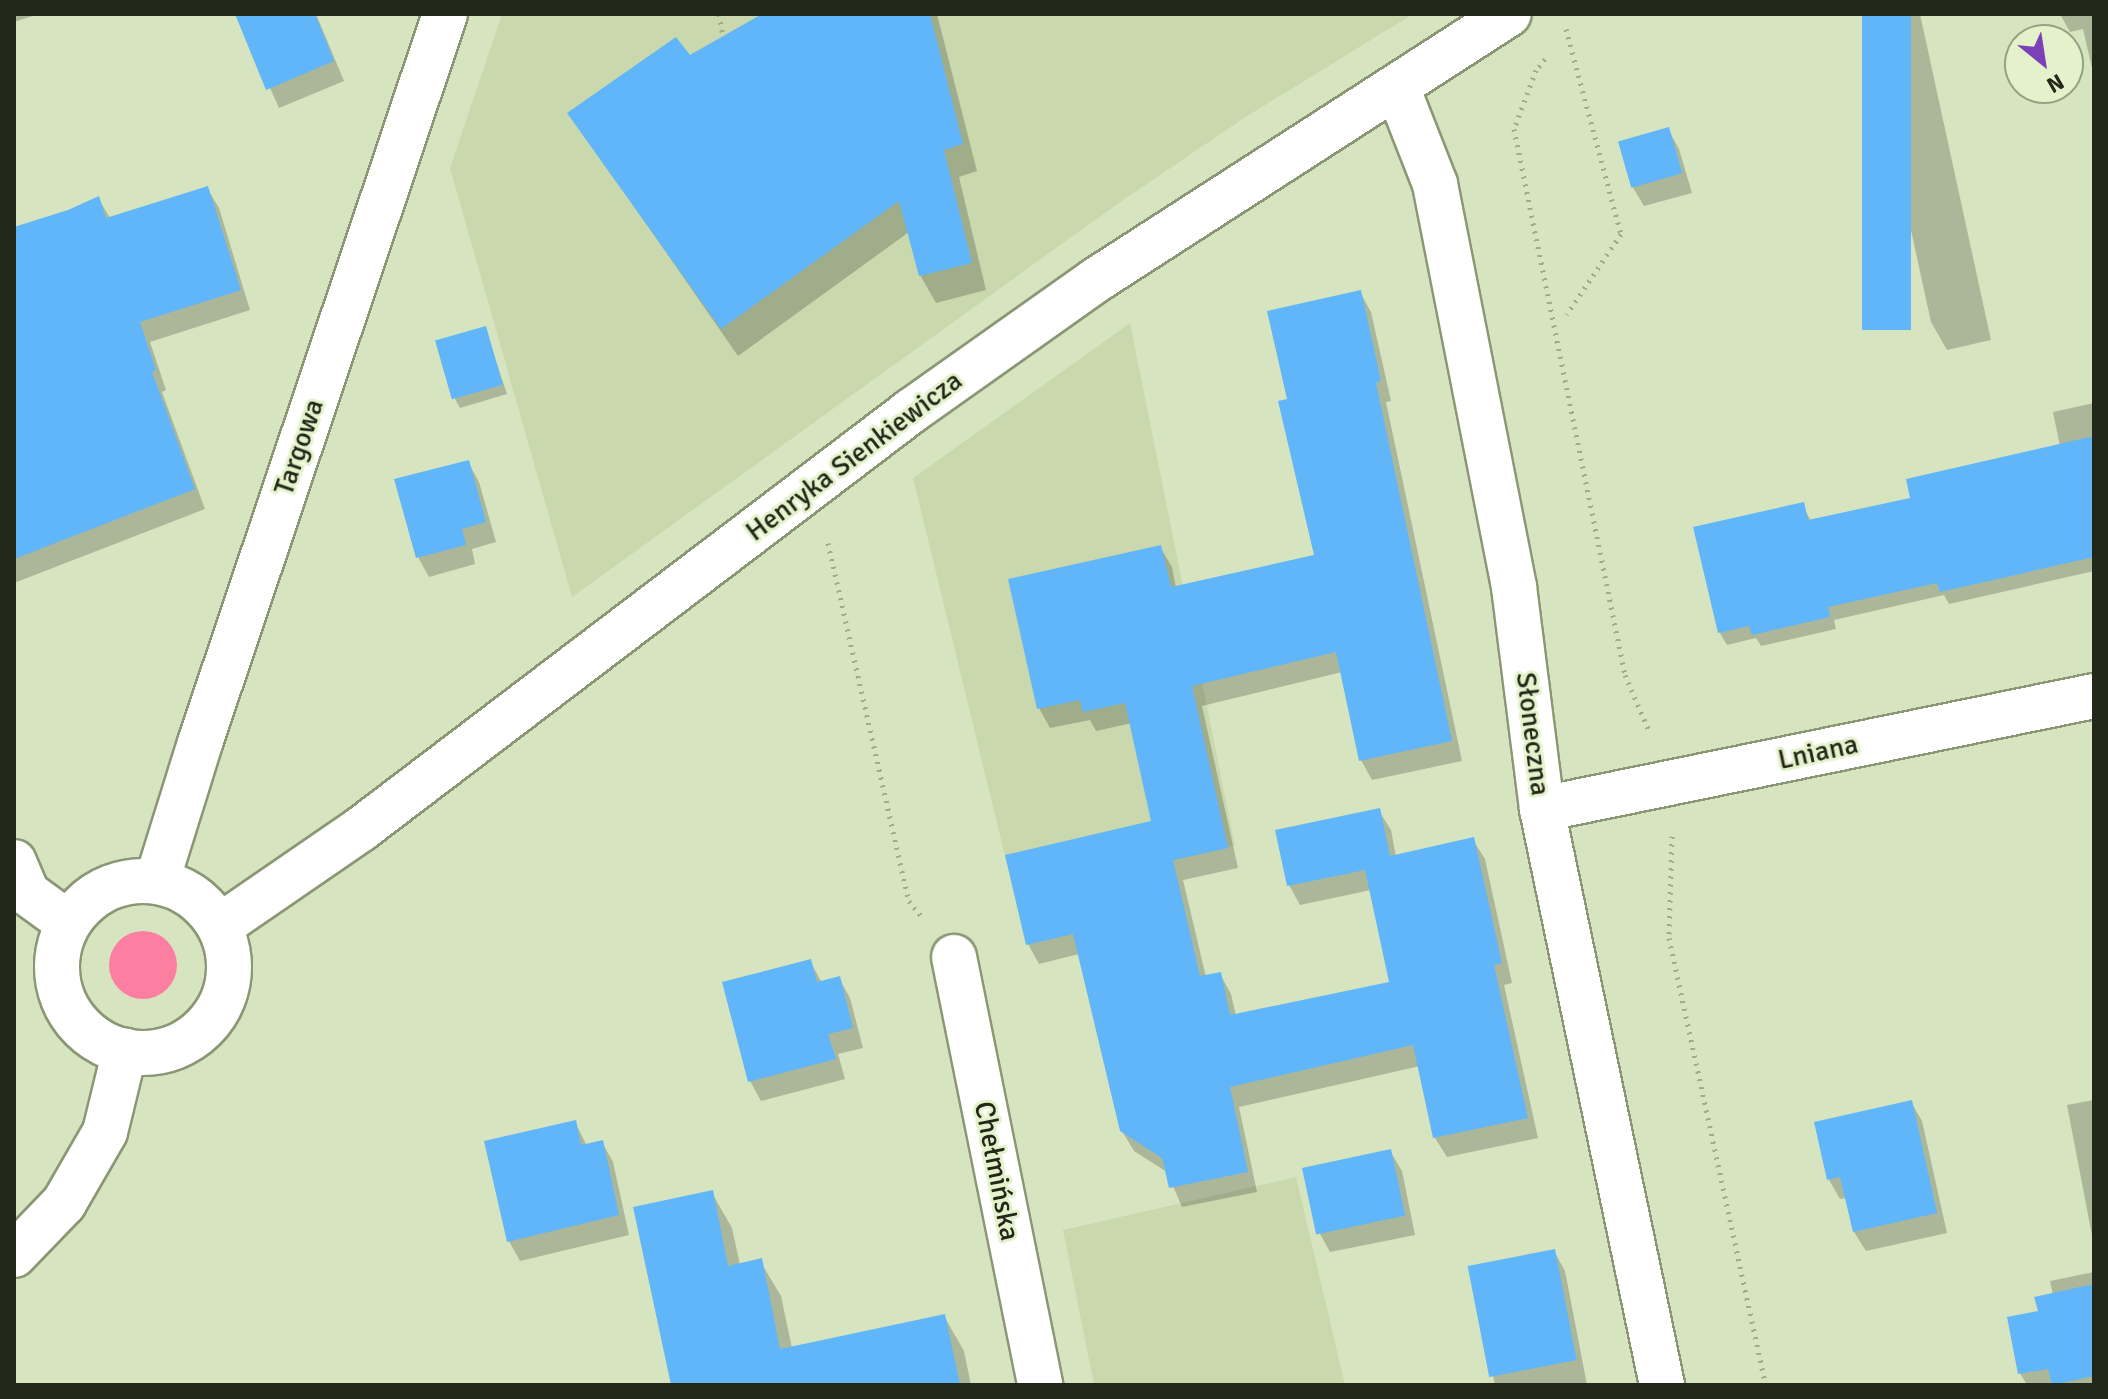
<!DOCTYPE html>
<html>
<head>
<meta charset="utf-8">
<style>
  body { margin:0 }
  #map { position:relative; width:2108px; height:1399px; overflow:hidden; background:#d6e5bf; font-family:Signika,sans-serif }
  div>[style] { position:absolute }
  .built>* { inset:0; background:#c9d9ad }
  .green>* { inset:0; background:#fc7fa2 }
  .round { border-radius:50% }
  .shadow>* { inset:0; background:#0003 }
  .building>* { inset:0; background:#60b6f9; transform-origin:0 0 }
  .path>* { height:5px; margin-top:-2.5px; transform-origin:0; background:repeating-linear-gradient(90deg,#9fab8d 0 2px,transparent 0 8px) }
  .roads { filter:drop-shadow(2px 0 #8b9774) drop-shadow(-2px 0 #8b9774) drop-shadow(0 2px #8b9774) drop-shadow(0 -2px #8b9774) }
  .minor>* { height:44px; margin:-22px; padding:0 22px; transform-origin:22px; border-radius:22px; background:#fff }
  .minor>.ring { margin:-22px; padding:0; box-sizing:content-box; background:none; border:44px solid #fff; border-radius:50% }
  span { translate:-50% -50%; white-space:nowrap; text-align:center; line-height:1.15; -webkit-text-stroke:6px #e4f2cc; paint-order:stroke }
  .street-label { font-size:28px; color:#222719 }
  .frame { position:absolute; inset:0; border:16px solid #222719; pointer-events:none }
  .north { position:absolute; left:2004px; top:24px; width:80px; height:80px; box-sizing:border-box; background:#e4f2cc; border:2px solid #96a184; border-radius:50%; rotate:150deg; font-size:22px; font-weight:700; line-height:32px; text-align:center; color:#222719 }
  .north::after { content:''; display:block; margin:auto; width:28px; height:36px; background:#7d41b7; clip-path:polygon(50% 0,100% 100%,50% 72%,0 100%) }
</style>
</head>
<body>
<div id="map">
  <div class="built">
    <i style="clip-path:polygon(502px 14px,1413px 14px,1244px 118px,1116px 205px,572px 597px,450px 168px)"></i>
    <i style="clip-path:polygon(1130px 323px,1235px 846px,1015px 897px,913px 478px)"></i>
    <i style="clip-path:polygon(1296px 1177px,1345px 1385px,1094px 1385px,1063px 1230px)"></i>
  </div>
  <div class="green">
    <i class="round" style="left:109px;top:931px;width:68px;height:68px"></i>
  </div>
  <div class="shadow">
    <i style="clip-path:polygon(14px 14px,39px 14px,14px 22px)"></i>
    <i style="clip-path:polygon(237px 14px,316px 14px,344px 81px,279px 108px)"></i>
    <i style="clip-path:polygon(766px 14px,937px 14px,977px 171px,959px 177px,986px 290px,936px 303px,920px 275px,909px 232px,738px 356px,570px 114px,689px 58px)"></i>
    <i style="clip-path:polygon(1864px 14px,1920px 14px,1991px 340px,1947px 350px,1931px 322px)"></i>
    <i style="clip-path:polygon(2060px 14px,2094px 14px,2094px 77px,2083px 29px,2070px 32px)"></i>
    <i style="clip-path:polygon(1668px 129px,1679px 149px,1692px 193px,1644px 206px,1632px 186px)"></i>
    <i style="clip-path:polygon(207px 188px,219px 208px,250px 310px,150px 342px,166px 390px,162px 392px,205px 509px,14px 583px,14px 229px,69px 212px,98px 198px,110px 218px)"></i>
    <i style="clip-path:polygon(1360px 292px,1371px 312px,1391px 401px,1386px 402px,1462px 761px,1372px 780px,1361px 760px,1342px 672px,1202px 706px,1238px 868px,1183px 880px,1206px 977px,1220px 974px,1231px 994px,1236px 1016px,1392px 984px,1371px 890px,1300px 905px,1289px 885px,1379px 811px,1391px 830px,1396px 857px,1473px 840px,1485px 859px,1512px 983px,1504px 985px,1538px 1138px,1447px 1157px,1435px 1138px,1420px 1066px,1239px 1107px,1257px 1192px,1182px 1207px,1167px 1172px,1134px 1151px,1122px 1131px,1079px 954px,1039px 964px,1028px 944px,1154px 822px,1132px 723px,1096px 731px,1090px 720px,1050px 728px,1039px 708px,1160px 547px,1172px 567px,1176px 588px,1316px 556px,1289px 401px)"></i>
    <i style="clip-path:polygon(485px 328px,507px 394px,460px 408px,455px 399px)"></i>
    <i style="clip-path:polygon(2094px 403px,2094px 571px,1949px 604px,1944px 595px,1834px 620px,1836px 629px,1761px 646px,1756px 638px,1727px 645px,1720px 633px,1695px 528px,1802px 504px,1811px 521px,1912px 499px,2060px 446px,2053px 412px)"></i>
    <i style="clip-path:polygon(468px 462px,479px 482px,496px 542px,472px 549px,475px 564px,429px 577px,418px 557px)"></i>
    <i style="clip-path:polygon(810px 961px,822px 983px,839px 978px,850px 998px,863px 1048px,838px 1054px,845px 1079px,761px 1101px,750px 1081px)"></i>
    <i style="clip-path:polygon(2094px 1100px,2094px 1246px,2067px 1105px)"></i>
    <i style="clip-path:polygon(1911px 1102px,1922px 1121px,1947px 1233px,1866px 1251px,1854px 1232px,1847px 1198px,1840px 1199px,1829px 1180px)"></i>
    <i style="clip-path:polygon(575px 1122px,587px 1146px,602px 1142px,613px 1162px,629px 1235px,520px 1261px,509px 1241px)"></i>
    <i style="clip-path:polygon(1390px 1151px,1402px 1171px,1415px 1235px,1330px 1252px,1319px 1232px)"></i>
    <i style="clip-path:polygon(712px 1193px,732px 1228px,740px 1265px,760px 1261px,781px 1296px,792px 1348px,944px 1316px,964px 1351px,971px 1385px,673px 1385px)"></i>
    <i style="clip-path:polygon(1554px 1251px,1565px 1271px,1587px 1385px,1495px 1385px,1470px 1268px)"></i>
    <i style="clip-path:polygon(2094px 1272px,2094px 1385px,2027px 1385px,2020px 1373px,2040px 1313px,2053px 1295px,2050px 1281px)"></i>
  </div>
  <div class="building">
    <i style="clip-path:polygon(235px 14px,315px 14px,334px 61px,266px 90px)"></i>
    <i style="clip-path:polygon(762px 14px,930px 14px,963px 144px,944px 150px,972px 263px,919px 276px,899px 201px,721px 329px,567px 113px,676px 37px,690px 55px)"></i>
    <i style="left:1862px;top:14px;width:49px;height:316px"></i>
    <i style="left:1669px;top:127px;width:48px;height:53px;rotate:74deg"></i>
    <i style="clip-path:polygon(208px 186px,241px 290px,140px 322px,156px 370px,152px 372px,195px 489px,14px 559px,14px 227px,68px 210px,99px 196px,106px 218px)"></i>
    <i style="clip-path:polygon(1361px 290px,1381px 381px,1376px 383px,1452px 741px,1359px 761px,1336px 652px,1192px 686px,1228px 848px,1173px 860px,1200px 976px,1221px 972px,1230px 1015px,1389px 982px,1365px 870px,1287px 886px,1275px 830px,1380px 808px,1390px 856px,1474px 837px,1502px 963px,1494px 965px,1528px 1118px,1433px 1138px,1413px 1045px,1230px 1087px,1248px 1172px,1169px 1188px,1162px 1158px,1120px 1131px,1073px 934px,1026px 945px,1005px 855px,1151px 821px,1125px 703px,1083px 712px,1080px 700px,1037px 709px,1008px 579px,1161px 545px,1171px 587px,1314px 555px,1278px 401px,1287px 399px,1267px 311px)"></i>
    <i style="left:486px;top:326px;width:61px;height:53px;rotate:74deg"></i>
    <i style="clip-path:polygon(2094px 436px,2094px 557px,1940px 592px,1937px 583px,1828px 607px,1830px 617px,1752px 635px,1749px 626px,1718px 633px,1693px 527px,1804px 502px,1808px 520px,1910px 498px,1906px 479px)"></i>
    <i style="clip-path:polygon(469px 460px,486px 522px,462px 529px,466px 545px,416px 558px,394px 479px)"></i>
    <i style="clip-path:polygon(811px 959px,817px 982px,840px 976px,853px 1028px,828px 1034px,836px 1059px,748px 1082px,722px 982px)"></i>
    <i style="clip-path:polygon(1912px 1100px,1937px 1213px,1853px 1232px,1840px 1177px,1827px 1180px,1814px 1122px)"></i>
    <i style="clip-path:polygon(576px 1120px,581px 1145px,603px 1140px,619px 1215px,507px 1242px,484px 1141px)"></i>
    <i style="left:1391px;top:1149px;width:68px;height:91px;rotate:78deg"></i>
    <i style="clip-path:polygon(713px 1190px,728px 1266px,762px 1258px,780px 1349px,945px 1314px,960px 1385px,671px 1385px,633px 1207px)"></i>
    <i style="left:1555px;top:1249px;width:113px;height:89px;rotate:79deg"></i>
    <i style="clip-path:polygon(2094px 1284px,2094px 1376px,2052px 1385px,2048px 1369px,2018px 1374px,2007px 1317px,2038px 1311px,2034px 1297px)"></i>
  </div>
  <div class="path">
    <i style="left:719px;top:14px;width:22px;rotate:80deg"></i>
    <i style="left:1566px;top:29px;width:212px;rotate:75deg"></i>
    <i style="left:1621px;top:234px;width:97px;rotate:124deg"></i>
    <i style="left:1545px;top:59px;width:14px;rotate:129deg"></i>
    <i style="left:1536px;top:70px;width:63px;rotate:110.4deg"></i>
    <i style="left:1514px;top:129px;width:557px;rotate:78.51deg"></i>
    <i style="left:1625px;top:675px;width:63px;rotate:66.7deg"></i>
    <i style="left:828px;top:543px;width:367px;rotate:77.3deg"></i>
    <i style="left:909px;top:901px;width:19px;rotate:51deg"></i>
    <i style="left:1672px;top:836px;width:102px;rotate:91.7deg"></i>
    <i style="left:1669px;top:938px;width:457px;rotate:77.8deg"></i>
  </div>
  <div class="roads">
    <div class="minor">
      <i style="left:1397px;top:87px;width:104px;rotate:68.6deg"></i>
      <i style="left:1435px;top:184px;width:411px;rotate:78.9deg"></i>
      <i style="left:1514px;top:587px;width:224px;rotate:82.8deg"></i>
      <i style="left:1542px;top:809px;width:588px;rotate:78.23deg"></i>
      <i style="left:1542px;top:809px;width:563px;rotate:-11.57deg"></i>
      <i style="left:14px;top:862px;width:34px;rotate:67deg"></i>
      <i style="left:27px;top:893px;width:51px;rotate:36.2deg"></i>
      <i class="ring" style="left:57px;top:881px;width:128px;height:128px"></i>
      <i style="left:157px;top:881px;width:145px;rotate:-72.7deg"></i>
      <i style="left:200px;top:743px;width:769px;rotate:-71.42deg"></i>
      <i style="left:220px;top:926px;width:171px;rotate:-34.5deg"></i>
      <i style="left:361px;top:829px;width:691px;rotate:-37.23deg"></i>
      <i style="left:911px;top:411px;width:227px;rotate:-35.3deg"></i>
      <i style="left:1096px;top:280px;width:491px;rotate:-32.8deg"></i>
      <i style="left:954px;top:957px;width:437px;rotate:78.6deg"></i>
      <i style="left:14px;top:1255px;width:72px;rotate:-46.1deg"></i>
      <i style="left:64px;top:1203px;width:82px;rotate:-60deg"></i>
      <i style="left:105px;top:1132px;width:84px;rotate:-76.3deg"></i>
    </div>
  </div>
  <div class="street-label">
    <span style="left:299px;top:447px;rotate:-71deg">Targowa</span>
    <span style="left:854px;top:456px;rotate:-37deg">Henryka Sienkiewicza</span>
    <span style="left:1533px;top:734px;rotate:83deg">Słoneczna</span>
    <span style="left:1818px;top:752px;rotate:-12deg">Lniana</span>
    <span style="left:997px;top:1171px;rotate:79deg">Chełmińska</span>
  </div>
  <div class="frame"></div>
  <div class="north">N</div>
</div>
</body>
</html>
